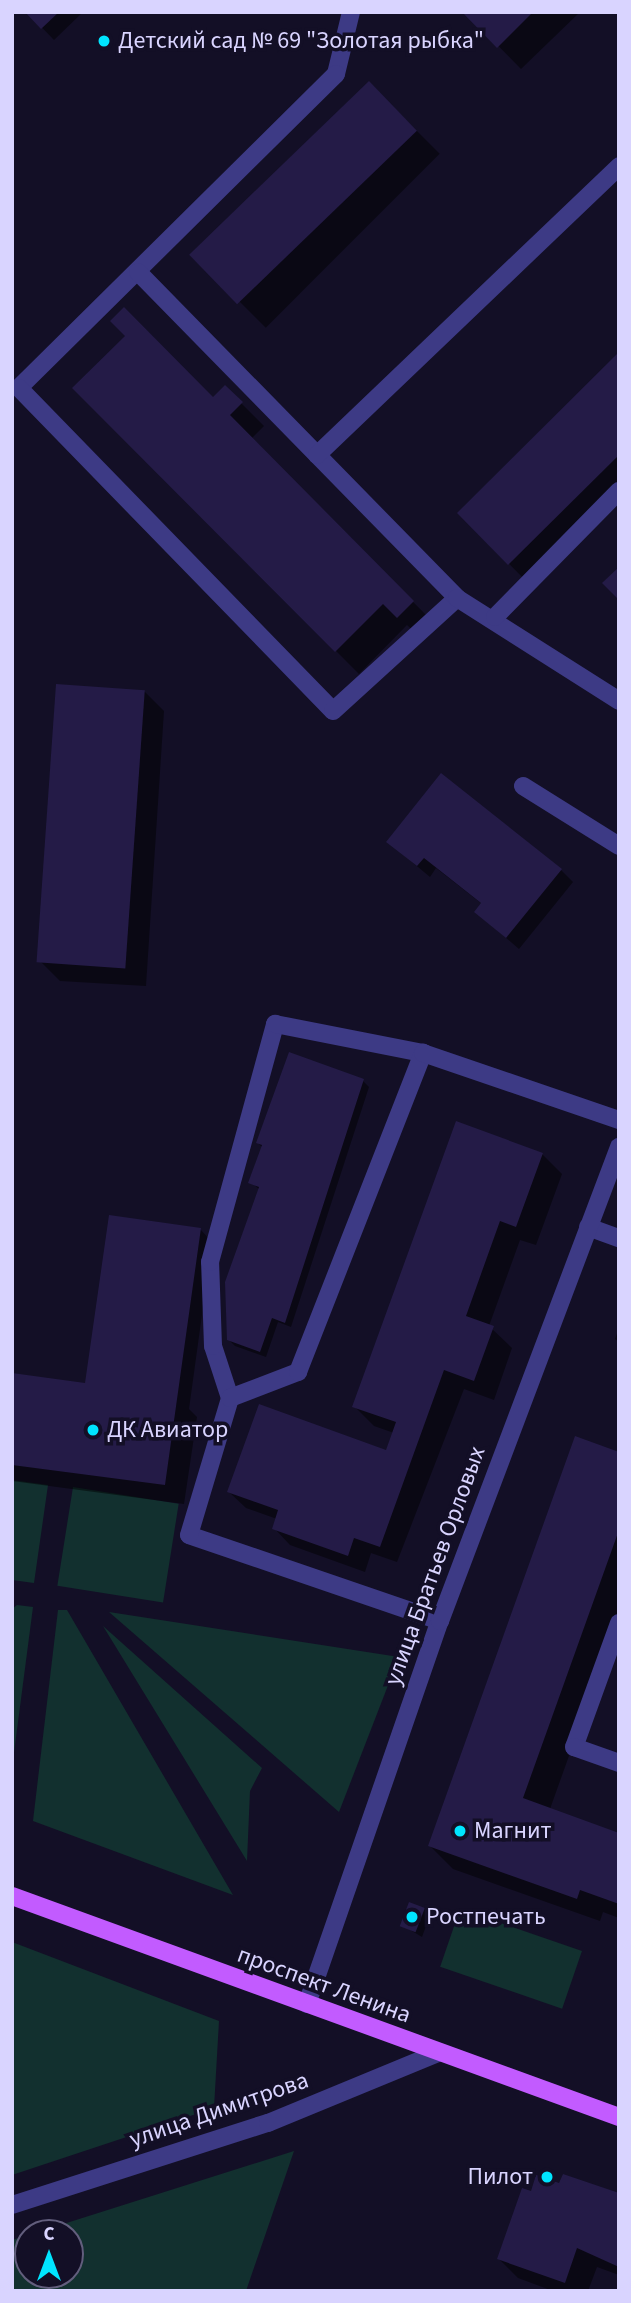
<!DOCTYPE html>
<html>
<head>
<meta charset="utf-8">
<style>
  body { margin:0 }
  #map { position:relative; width:631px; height:2303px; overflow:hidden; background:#130f26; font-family:"Source Sans 3",sans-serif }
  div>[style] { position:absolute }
  .green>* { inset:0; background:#12302f; transform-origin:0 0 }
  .shadow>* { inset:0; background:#0007; transform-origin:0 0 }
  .building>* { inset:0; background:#241b47; transform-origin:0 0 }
  .minor>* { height:18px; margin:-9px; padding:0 9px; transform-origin:9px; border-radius:9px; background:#3d3a85 }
  .major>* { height:18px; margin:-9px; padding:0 9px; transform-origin:9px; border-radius:9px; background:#c25bff }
  .dots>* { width:19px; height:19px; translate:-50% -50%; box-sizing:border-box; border:4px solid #130f26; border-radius:50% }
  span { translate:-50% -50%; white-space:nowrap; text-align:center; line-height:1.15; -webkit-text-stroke:7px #130f26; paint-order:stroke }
  .poi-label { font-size:24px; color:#d9d4ff }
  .left { translate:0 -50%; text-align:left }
  .right { translate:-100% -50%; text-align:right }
  .street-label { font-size:24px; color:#d9d4ff }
  .frame { position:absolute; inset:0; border:14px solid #d9d4ff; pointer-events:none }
  .north { position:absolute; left:14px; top:2219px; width:70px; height:70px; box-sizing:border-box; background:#130f26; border:2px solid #625e7d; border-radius:50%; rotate:0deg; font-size:19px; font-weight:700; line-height:28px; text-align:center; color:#d9d4ff }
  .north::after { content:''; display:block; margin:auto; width:24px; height:32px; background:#00e5ff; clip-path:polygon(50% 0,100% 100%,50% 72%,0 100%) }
</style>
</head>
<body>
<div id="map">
  <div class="green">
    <i style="clip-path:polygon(12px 1480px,48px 1485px,34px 1583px,12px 1580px)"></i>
    <i style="left:73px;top:1487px;width:107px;height:100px;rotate:9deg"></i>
    <i style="clip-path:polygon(17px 1605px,33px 1607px,12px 1768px,12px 1609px)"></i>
    <i style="clip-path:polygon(58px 1610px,67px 1610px,233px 1895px,33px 1821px)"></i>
    <i style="clip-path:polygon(109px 1612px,399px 1657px,339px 1812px)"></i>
    <i style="clip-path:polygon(103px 1626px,262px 1768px,250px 1791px,247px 1861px)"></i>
    <i style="left:460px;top:1909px;width:129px;height:61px;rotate:19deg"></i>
    <i style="clip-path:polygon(12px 1942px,219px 2021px,214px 2108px,12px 2175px)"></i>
    <i style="clip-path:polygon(294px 2151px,246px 2291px,12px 2291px,12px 2240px,28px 2235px,28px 2275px,70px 2275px,70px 2233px,35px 2233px)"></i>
  </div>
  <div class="shadow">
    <i style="clip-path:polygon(27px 12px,83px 12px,54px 40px)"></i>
    <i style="clip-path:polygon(465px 12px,580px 12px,521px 69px)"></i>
    <i style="left:369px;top:83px;width:100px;height:246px;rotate:45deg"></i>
    <i style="clip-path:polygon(619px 355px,619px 501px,532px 587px,459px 513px)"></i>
    <i style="clip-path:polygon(225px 387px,264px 426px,251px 439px,436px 625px,422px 639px,407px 625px,359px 674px,74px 388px,213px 399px)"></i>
    <i style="clip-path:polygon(144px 691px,164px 711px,146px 986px,60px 981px,40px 961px)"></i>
    <i style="clip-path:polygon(388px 842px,561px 870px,573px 882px,519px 949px,476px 912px,482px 904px,436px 868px,430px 877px)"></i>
    <i style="clip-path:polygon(363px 1081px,369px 1087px,291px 1327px,278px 1322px,266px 1357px,235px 1346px,229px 1340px,260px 1190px,251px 1182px,263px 1148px,258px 1143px)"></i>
    <i style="clip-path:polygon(542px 1154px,562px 1174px,536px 1245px,520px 1240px,489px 1326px,512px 1348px,494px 1400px,464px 1389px,397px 1562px,371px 1553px,365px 1572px,290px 1545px,274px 1528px,277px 1519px,246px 1508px,229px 1492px,387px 1452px,394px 1433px,374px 1426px,354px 1406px)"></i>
    <i style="clip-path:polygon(200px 1229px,212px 1242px,189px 1409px,197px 1417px,184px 1504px,12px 1481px,12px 1375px,87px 1385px)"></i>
    <i style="clip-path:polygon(619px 1328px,619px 1342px,615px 1339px)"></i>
    <i style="clip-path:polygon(619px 1454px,619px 1616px,550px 1809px,619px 1835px,619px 1918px,603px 1912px,600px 1921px,453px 1869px,430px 1846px)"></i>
    <i style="clip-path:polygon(424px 1909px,430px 1915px,422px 1937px,402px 1925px)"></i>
    <i style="clip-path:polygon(532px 2193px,619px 2195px,619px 2275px,597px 2267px,588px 2291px,553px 2291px,518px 2278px,499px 2259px)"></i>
  </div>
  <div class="building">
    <i style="clip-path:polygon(25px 12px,59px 12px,41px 29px)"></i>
    <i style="clip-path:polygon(462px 12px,533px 12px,497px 48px)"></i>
    <i style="left:369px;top:81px;width:69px;height:250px;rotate:46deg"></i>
    <i style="clip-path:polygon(124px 307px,213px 397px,225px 385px,243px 402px,230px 415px,414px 601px,397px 618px,383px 604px,335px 652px,72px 388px,125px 336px,110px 321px)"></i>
    <i style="clip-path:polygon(619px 352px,619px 455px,508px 565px,457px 513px)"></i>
    <i style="clip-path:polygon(619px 567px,619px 600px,602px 583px)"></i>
    <i style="left:56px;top:684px;width:89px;height:279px;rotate:4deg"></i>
    <i style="clip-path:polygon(441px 773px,562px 869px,506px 938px,474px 912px,481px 903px,424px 858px,417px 866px,386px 842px)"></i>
    <i style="clip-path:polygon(289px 1052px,364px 1079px,285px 1323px,272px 1318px,260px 1352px,227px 1340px,225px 1282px,259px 1187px,248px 1183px,262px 1145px,256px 1143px)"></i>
    <i style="clip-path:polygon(456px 1121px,543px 1153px,516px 1227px,500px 1221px,466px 1316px,494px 1326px,474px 1381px,444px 1370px,380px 1547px,354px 1538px,348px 1556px,272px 1529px,278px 1510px,227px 1492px,259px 1404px,386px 1450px,396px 1422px,352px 1407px)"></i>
    <i style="clip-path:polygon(109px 1215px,201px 1228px,165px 1485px,12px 1465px,12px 1373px,85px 1383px)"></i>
    <i style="clip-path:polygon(575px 1436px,619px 1452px,619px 1530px,523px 1798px,619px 1833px,619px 1904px,580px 1890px,577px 1899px,428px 1846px)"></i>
    <i style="left:409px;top:1902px;width:17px;height:26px;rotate:21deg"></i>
    <i style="clip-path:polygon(563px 2174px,619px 2193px,619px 2267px,577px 2248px,565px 2283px,497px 2259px,522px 2188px,531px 2191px,536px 2175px,559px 2183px)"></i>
  </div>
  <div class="minor">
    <i style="left:351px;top:12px;width:64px;rotate:103.6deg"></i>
    <i style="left:336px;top:74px;width:446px;rotate:135.3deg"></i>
    <i style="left:19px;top:388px;width:450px;rotate:45.8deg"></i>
    <i style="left:333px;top:711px;width:168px;rotate:-42.3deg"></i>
    <i style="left:138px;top:272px;width:456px;rotate:45.6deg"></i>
    <i style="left:457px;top:598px;width:192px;rotate:32.4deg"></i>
    <i style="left:317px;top:455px;width:418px;rotate:-43.7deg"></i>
    <i style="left:495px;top:617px;width:177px;rotate:-45.5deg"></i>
    <i style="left:523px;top:786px;width:113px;rotate:32deg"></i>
    <i style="left:588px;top:1227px;width:33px;rotate:20deg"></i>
    <i style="left:230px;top:1398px;width:55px;rotate:-108.1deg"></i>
    <i style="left:213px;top:1346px;width:84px;rotate:-92deg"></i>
    <i style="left:210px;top:1262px;width:247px;rotate:-74.7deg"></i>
    <i style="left:275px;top:1024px;width:151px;rotate:11.1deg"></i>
    <i style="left:440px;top:1621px;width:265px;rotate:-161.1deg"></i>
    <i style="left:189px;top:1535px;width:143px;rotate:-73.3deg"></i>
    <i style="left:230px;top:1398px;width:73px;rotate:-20.9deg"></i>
    <i style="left:298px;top:1372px;width:343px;rotate:-68.6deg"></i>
    <i style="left:423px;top:1053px;width:207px;rotate:18.9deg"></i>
    <i style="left:619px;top:1623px;width:132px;rotate:109.9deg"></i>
    <i style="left:574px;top:1747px;width:48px;rotate:19.6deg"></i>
    <i style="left:307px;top:2004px;width:405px;rotate:-70.9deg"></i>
    <i style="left:440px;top:1621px;width:507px;rotate:-69.31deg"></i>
    <i style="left:12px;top:2205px;width:269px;rotate:-17.8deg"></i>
    <i style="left:268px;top:2123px;width:184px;rotate:-22.4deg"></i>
  </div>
  <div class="major">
    <i style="left:12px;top:1896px;width:646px;rotate:20.01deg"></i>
  </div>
  <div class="dots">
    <i style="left:104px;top:41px;background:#00e5ff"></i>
    <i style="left:93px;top:1430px;background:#00e5ff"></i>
    <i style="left:460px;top:1831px;background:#00e5ff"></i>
    <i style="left:412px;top:1917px;background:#00e5ff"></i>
    <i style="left:547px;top:2177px;background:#00e5ff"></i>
  </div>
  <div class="poi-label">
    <span class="left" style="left:118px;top:41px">Детский сад № 69 "Золотая рыбка"</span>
    <span class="left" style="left:107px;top:1430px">ДК Авиатор</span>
    <span class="left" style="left:474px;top:1831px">Магнит</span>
    <span class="left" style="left:426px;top:1917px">Ростпечать</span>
    <span class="right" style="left:533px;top:2177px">Пилот</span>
  </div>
  <div class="street-label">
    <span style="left:435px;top:1566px;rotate:-70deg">улица Братьев Орловых</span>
    <span style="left:324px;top:1985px;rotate:20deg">проспект Ленина</span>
    <span style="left:219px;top:2110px;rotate:-19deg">улица Димитрова</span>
  </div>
  <div class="frame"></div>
  <div class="north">С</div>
</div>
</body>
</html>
